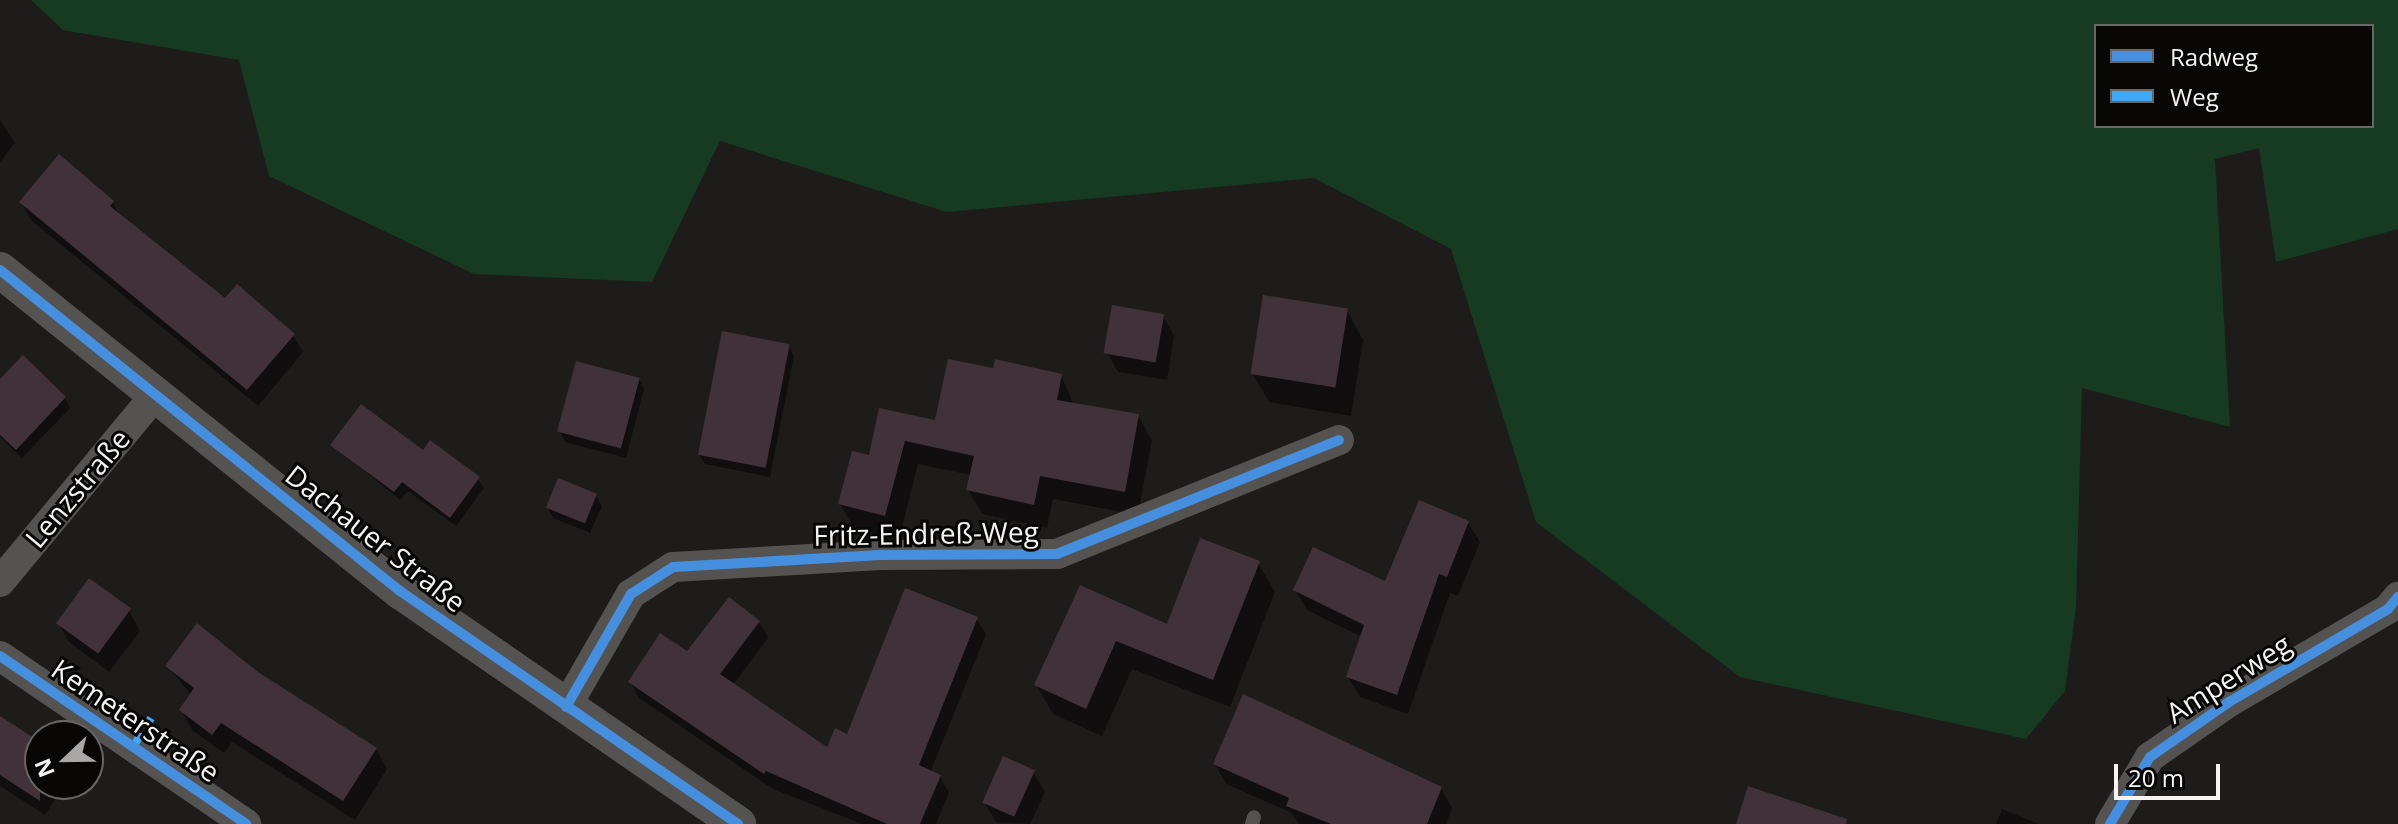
<!DOCTYPE html>
<html>
<head>
<meta charset="utf-8">
<style>
  body { margin:0 }
  #map { position:relative; width:2398px; height:824px; overflow:hidden; background:#1e1c1b; font-family:"Open Sans",sans-serif }
  div>[style] { position:absolute }
  .green>* { inset:0; background:#173a22 }
  .shadow>* { inset:0; background:#0007 }
  .building>* { inset:0; background:#403238; transform-origin:0 0 }
  .service>* { height:14px; margin:-7px; padding:0 7px; transform-origin:7px; border-radius:7px; background:#545352 }
  .minor>* { height:30px; margin:-15px; padding:0 15px; transform-origin:15px; border-radius:15px; background:#545352 }
  .tertiary>* { height:36px; margin:-18px; padding:0 18px; transform-origin:18px; border-radius:18px; background:#545352 }
  .quiet>* { height:8px; margin-top:-4px; transform-origin:0; background:repeating-linear-gradient(90deg,#3fa9f5 0 16px,transparent 0 24px) }
  .cycleway>* { height:10px; margin:-5px; padding:0 5px; transform-origin:5px; border-radius:5px; background:#468fdf }
  span { translate:-50% -50%; white-space:nowrap; text-align:center; line-height:1.15; -webkit-text-stroke:6px #080706; paint-order:stroke }
  .street-label { font-size:28px; color:#f6f4f2 }
  .legend { position:absolute; left:2094px; top:24px; width:280px; height:104px; box-sizing:border-box; background:#080706; border:2px solid #676664; margin:0; padding:10px 14px; list-style:none; font-size:24px; color:#f6f4f2 }
  .legend li { display:flex; align-items:center; gap:16px; height:40px }
  .legend b { width:40px; border:2px solid #676664 }
  .north { position:absolute; left:24px; top:720px; width:80px; height:80px; box-sizing:border-box; background:#080706; border:2px solid #676664; border-radius:50%; rotate:248deg; font-size:22px; font-weight:700; line-height:32px; text-align:center; color:#f6f4f2 }
  .north::after { content:''; display:block; margin:auto; width:28px; height:36px; background:#aaa8a7; clip-path:polygon(50% 0,100% 100%,50% 72%,0 100%) }
  .scale { position:absolute; left:2114px; top:764px; width:106px; height:36px; box-sizing:border-box; border:4px solid #f6f4f2; border-top:0; padding-left:10px; font-size:24px; line-height:28px; white-space:nowrap; color:#f6f4f2; -webkit-text-stroke:6px #080706; paint-order:stroke }
</style>
</head>
<body>
<div id="map">
  <div class="green">
    <i style="clip-path:polygon(evenodd,31px 0,2398px 0,2398px 229px,2276px 262px,2259px 148px,2215px 159px,2230px 427px,2082px 388px,2076px 607px,2065px 691px,2026px 739px,1740px 677px,1536px 522px,1451px 249px,1314px 178px,947px 212px,720px 141px,652px 282px,474px 274px,269px 176px,239px 60px,63px 30px,31px 0,2096px 26px,2372px 26px,2372px 126px,2096px 126px,2096px 26px)"></i>
  </div>
  <div class="shadow">
    <i style="clip-path:polygon(0 120px,15px 143px,0 162px)"></i>
    <i style="clip-path:polygon(21px 202px,112px 202px,121px 217px,225px 301px,293px 335px,303px 352px,258px 406px,31px 220px)"></i>
    <i style="clip-path:polygon(1347px 311px,1363px 340px,1351px 416px,1269px 402px,1252px 373px)"></i>
    <i style="clip-path:polygon(1163px 316px,1174px 336px,1167px 380px,1118px 372px,1107px 352px)"></i>
    <i style="clip-path:polygon(789px 346px,794px 356px,770px 477px,705px 464px,699px 454px)"></i>
    <i style="clip-path:polygon(995px 370px,1061px 376px,1074px 405px,1138px 416px,1152px 440px,1138px 515px,1053px 499px,1047px 528px,982px 514px,968px 490px,971px 475px,918px 464px,899px 539px,854px 528px,840px 504px,871px 457px,936px 422px)"></i>
    <i style="clip-path:polygon(639px 379px,644px 389px,626px 458px,565px 442px,560px 432px)"></i>
    <i style="clip-path:polygon(0 382px,65px 398px,70px 408px,22px 458px,0 437px)"></i>
    <i style="clip-path:polygon(333px 445px,423px 453px,478px 479px,484px 488px,456px 526px,408px 491px,400px 500px)"></i>
    <i style="clip-path:polygon(596px 496px,602px 506px,590px 533px,553px 518px,548px 508px)"></i>
    <i style="clip-path:polygon(1468px 523px,1480px 542px,1458px 596px,1450px 593px,1408px 714px,1360px 697px,1348px 677px,1362px 637px,1307px 610px,1295px 590px,1386px 584px)"></i>
    <i style="clip-path:polygon(1258px 563px,1275px 592px,1230px 707px,1132px 669px,1102px 736px,1053px 714px,1036px 685px,1081px 587px,1168px 627px)"></i>
    <i style="clip-path:polygon(129px 611px,140px 631px,109px 672px,69px 642px,58px 622px)"></i>
    <i style="clip-path:polygon(976px 618px,986px 634px,930px 773px,940px 777px,949px 793px,936px 824px,862px 824px,773px 789px,639px 698px,630px 682px,759px 622px,768px 638px,733px 685px,828px 750px)"></i>
    <i style="clip-path:polygon(168px 666px,257px 674px,376px 749px,387px 769px,355px 820px,232px 742px,224px 753px,192px 730px,181px 710px,191px 695px)"></i>
    <i style="clip-path:polygon(0 718px,40px 744px,40px 784px,65px 784px,45px 815px,0 786px)"></i>
    <i style="clip-path:polygon(1215px 764px,1441px 788px,1452px 808px,1446px 824px,1299px 824px,1292px 813px,1226px 784px)"></i>
    <i style="clip-path:polygon(1033px 772px,1045px 792px,1030px 824px,996px 822px,984px 802px)"></i>
    <i style="clip-path:polygon(2002px 809px,2039px 824px,1996px 824px)"></i>
  </div>
  <div class="building">
    <i style="clip-path:polygon(59px 154px,114px 201px,110px 206px,225px 298px,237px 284px,295px 334px,247px 390px,19px 202px)"></i>
    <i style="left:1263px;top:295px;width:86px;height:80px;rotate:9deg"></i>
    <i style="left:1112px;top:305px;width:53px;height:49px;rotate:10deg"></i>
    <i style="left:722px;top:331px;width:69px;height:126px;rotate:11deg"></i>
    <i style="clip-path:polygon(23px 355px,66px 397px,16px 450px,0 435px,0 379px)"></i>
    <i style="clip-path:polygon(948px 359px,993px 368px,995px 359px,1062px 374px,1057px 400px,1139px 414px,1125px 492px,1040px 476px,1034px 505px,966px 490px,974px 456px,905px 441px,885px 516px,838px 504px,852px 451px,869px 455px,879px 408px,935px 420px)"></i>
    <i style="left:576px;top:361px;width:66px;height:73px;rotate:15deg"></i>
    <i style="clip-path:polygon(361px 404px,423px 450px,430px 440px,480px 477px,450px 518px,402px 482px,394px 492px,330px 445px)"></i>
    <i style="left:558px;top:478px;width:42px;height:32px;rotate:22deg"></i>
    <i style="clip-path:polygon(1419px 500px,1469px 521px,1447px 577px,1439px 574px,1397px 695px,1346px 677px,1364px 625px,1293px 590px,1313px 547px,1385px 581px)"></i>
    <i style="clip-path:polygon(1200px 538px,1260px 561px,1213px 680px,1116px 641px,1086px 709px,1034px 685px,1080px 585px,1167px 624px)"></i>
    <i style="left:89px;top:578px;width:52px;height:56px;rotate:36deg"></i>
    <i style="clip-path:polygon(905px 588px,978px 617px,919px 765px,941px 775px,920px 824px,887px 824px,766px 771px,764px 774px,628px 682px,660px 633px,687px 651px,729px 597px,760px 621px,720px 674px,827px 747px,835px 728px,847px 734px)"></i>
    <i style="clip-path:polygon(197px 623px,258px 672px,377px 748px,343px 801px,221px 723px,212px 735px,179px 710px,194px 688px,165px 666px)"></i>
    <i style="clip-path:polygon(1243px 694px,1442px 787px,1427px 824px,1331px 824px,1286px 806px,1289px 798px,1213px 764px)"></i>
    <i style="clip-path:polygon(0 716px,40px 742px,40px 801px,0 775px)"></i>
    <i style="left:1003px;top:756px;width:35px;height:51px;rotate:24deg"></i>
    <i style="clip-path:polygon(1748px 786px,1847px 819px,1846px 824px,1736px 824px)"></i>
  </div>
  <div class="service">
    <i style="left:1252px;top:824px;width:7px;rotate:-74deg"></i>
  </div>
  <div class="minor">
    <i style="left:0;top:582px;width:243px;rotate:-50.3deg"></i>
    <i style="left:0;top:656px;width:298px;rotate:34.3deg"></i>
    <i style="left:566px;top:707px;width:130px;rotate:-60.1deg"></i>
    <i style="left:631px;top:594px;width:50px;rotate:-32.7deg"></i>
    <i style="left:673px;top:567px;width:207px;rotate:-3.3deg"></i>
    <i style="left:880px;top:555px;width:177px;rotate:-0.3deg"></i>
    <i style="left:1057px;top:554px;width:304px;rotate:-22deg"></i>
    <i style="left:2110px;top:824px;width:78px;rotate:-59.2deg"></i>
    <i style="left:2150px;top:757px;width:96px;rotate:-34.8deg"></i>
    <i style="left:2229px;top:702px;width:184px;rotate:-30.3deg"></i>
    <i style="left:2388px;top:609px;width:16px;rotate:-50deg"></i>
  </div>
  <div class="tertiary">
    <i style="left:0;top:270px;width:513px;rotate:38.75deg"></i>
    <i style="left:400px;top:591px;width:411px;rotate:34.6deg"></i>
  </div>
  <div class="quiet">
    <i style="left:133px;top:747px;width:34px;rotate:-58deg"></i>
  </div>
  <div class="cycleway">
    <i style="left:0;top:270px;width:513px;rotate:38.75deg"></i>
    <i style="left:400px;top:591px;width:411px;rotate:34.6deg"></i>
    <i style="left:0;top:656px;width:298px;rotate:34.3deg"></i>
    <i style="left:566px;top:707px;width:130px;rotate:-60.1deg"></i>
    <i style="left:631px;top:594px;width:50px;rotate:-32.7deg"></i>
    <i style="left:673px;top:567px;width:207px;rotate:-3.3deg"></i>
    <i style="left:880px;top:555px;width:177px;rotate:-0.3deg"></i>
    <i style="left:1057px;top:554px;width:304px;rotate:-22deg"></i>
    <i style="left:2110px;top:824px;width:78px;rotate:-59.2deg"></i>
    <i style="left:2150px;top:757px;width:96px;rotate:-34.8deg"></i>
    <i style="left:2229px;top:702px;width:184px;rotate:-30.3deg"></i>
    <i style="left:2388px;top:609px;width:16px;rotate:-50deg"></i>
  </div>
  <div class="street-label">
    <span style="left:77px;top:488px;rotate:-50deg">Lenzstraße</span>
    <span style="left:926px;top:533px;rotate:-1deg">Fritz-Endreß-Weg</span>
    <span style="left:376px;top:538px;rotate:38deg">Dachauer Straße</span>
    <span style="left:2228px;top:678px;rotate:-32deg">Amperweg</span>
    <span style="left:136px;top:720px;rotate:34deg">Kemeterstraße</span>
  </div>
  <ul class="legend">
  <li><b style="height:10px;background:#468fdf"></b>Radweg</li>
  <li><b style="height:10px;background:#3fa9f5"></b>Weg</li>
  </ul>
  <div class="north">N</div>
  <div class="scale">20 m</div>
</div>
</body>
</html>
